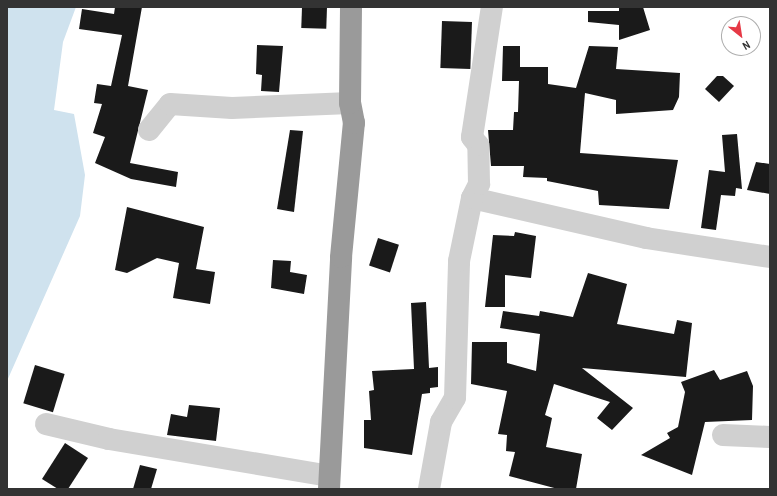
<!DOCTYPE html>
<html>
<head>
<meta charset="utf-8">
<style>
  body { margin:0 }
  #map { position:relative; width:777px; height:496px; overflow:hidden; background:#fff; font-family:"Archivo Narrow",sans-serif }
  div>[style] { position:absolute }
  .water>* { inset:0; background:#cfe2ee }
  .building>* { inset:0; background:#1a1a1a; transform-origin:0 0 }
  .minor>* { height:22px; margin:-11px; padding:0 11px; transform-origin:11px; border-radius:11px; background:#d0d0d0 }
  .highway>* { height:22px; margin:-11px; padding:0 11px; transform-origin:11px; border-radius:11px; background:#9a9a9a }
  span { translate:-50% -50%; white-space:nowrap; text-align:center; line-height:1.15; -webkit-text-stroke:4px #fff; paint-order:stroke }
  .frame { position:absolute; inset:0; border:8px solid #333; pointer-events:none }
  .north { position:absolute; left:721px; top:16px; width:40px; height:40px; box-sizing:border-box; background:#fff; border:1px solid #adadad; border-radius:50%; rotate:150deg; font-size:11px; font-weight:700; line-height:16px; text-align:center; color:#333 }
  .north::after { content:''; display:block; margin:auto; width:14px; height:18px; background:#e63946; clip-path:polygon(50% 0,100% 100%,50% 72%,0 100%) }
</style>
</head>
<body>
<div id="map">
  <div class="water">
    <i style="clip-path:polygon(7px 7px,76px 7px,63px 42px,54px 110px,74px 114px,85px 175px,80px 216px,7px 381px)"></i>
  </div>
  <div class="building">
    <i style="clip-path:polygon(115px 7px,142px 7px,128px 86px,148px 90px,130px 163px,178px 172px,176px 187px,131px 179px,95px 163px,105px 137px,93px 133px,102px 104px,94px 103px,97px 84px,111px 86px,122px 35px,79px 29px,82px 9px,114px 14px)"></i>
    <i style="left:302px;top:7px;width:25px;height:21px;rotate:2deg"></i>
    <i style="clip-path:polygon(619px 7px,643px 7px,650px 30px,619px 40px,619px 25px,588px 22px,588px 11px,619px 11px)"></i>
    <i style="left:442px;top:21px;width:30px;height:47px;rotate:2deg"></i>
    <i style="clip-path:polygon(257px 45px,283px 46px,279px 92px,261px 91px,262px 75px,256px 74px)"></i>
    <i style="clip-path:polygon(503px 46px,520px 46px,520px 67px,548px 67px,548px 84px,576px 88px,589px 46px,618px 47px,616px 69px,680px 73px,679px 97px,673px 110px,616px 114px,616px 100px,585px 93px,580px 153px,678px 160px,669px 209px,599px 205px,598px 191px,547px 181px,547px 178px,523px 177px,524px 166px,491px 166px,488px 130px,513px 130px,514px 112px,518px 112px,519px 81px,502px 81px)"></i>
    <i style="clip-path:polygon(717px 76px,723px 76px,734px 86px,719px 102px,705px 89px)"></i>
    <i style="clip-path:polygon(290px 130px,303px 131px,294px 212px,277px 209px)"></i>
    <i style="clip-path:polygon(737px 134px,742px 189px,736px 188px,735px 196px,721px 195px,716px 230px,701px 228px,709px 170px,725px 172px,722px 135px)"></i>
    <i style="clip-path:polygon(756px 162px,770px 164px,770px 194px,747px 190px)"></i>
    <i style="clip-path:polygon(127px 207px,204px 227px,196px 269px,215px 272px,210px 304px,173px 298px,179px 263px,157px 258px,127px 273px,115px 270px)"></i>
    <i style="clip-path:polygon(515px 232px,536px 236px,531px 278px,505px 275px,505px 307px,485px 307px,493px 235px,514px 236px)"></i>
    <i style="left:378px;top:238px;width:22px;height:29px;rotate:18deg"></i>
    <i style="clip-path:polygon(273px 260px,291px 261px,290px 272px,307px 275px,304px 294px,271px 288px)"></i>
    <i style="clip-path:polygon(588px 273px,627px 284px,617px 324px,674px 334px,677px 320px,692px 323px,686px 377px,582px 368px,633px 408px,612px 430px,597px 418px,610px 402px,554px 384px,545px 415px,552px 418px,546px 447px,582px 454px,576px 489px,558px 489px,509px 476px,515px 452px,506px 451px,507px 435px,498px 434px,507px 391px,471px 384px,472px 342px,507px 342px,507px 363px,536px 371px,540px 334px,500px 328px,503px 311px,539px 316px,540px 311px,573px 317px)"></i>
    <i style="clip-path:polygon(426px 302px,429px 368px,438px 367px,438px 387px,430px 388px,430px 393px,422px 394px,412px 455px,364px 448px,364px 420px,371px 420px,369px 391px,374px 390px,372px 371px,414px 369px,411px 303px)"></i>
    <i style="left:35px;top:365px;width:31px;height:40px;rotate:17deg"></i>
    <i style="clip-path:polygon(714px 370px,720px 380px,747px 371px,753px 386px,752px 420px,705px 422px,692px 475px,641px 455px,670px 438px,667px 433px,678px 427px,685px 392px,681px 382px)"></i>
    <i style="clip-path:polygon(189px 405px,220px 408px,216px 441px,167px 435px,171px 414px,187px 417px)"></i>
    <i style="clip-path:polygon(65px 443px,88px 458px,68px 489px,58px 489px,42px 479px)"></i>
    <i style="clip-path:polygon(140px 465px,157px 469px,151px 489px,133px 489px)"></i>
  </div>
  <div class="minor">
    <i style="left:149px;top:130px;width:33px;rotate:-51deg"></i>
    <i style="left:170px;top:104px;width:62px;rotate:3.7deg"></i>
    <i style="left:232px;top:108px;width:118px;rotate:-2.4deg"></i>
    <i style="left:472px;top:198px;width:179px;rotate:12.9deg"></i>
    <i style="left:646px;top:238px;width:125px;rotate:8.7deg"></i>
    <i style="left:46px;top:424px;width:65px;rotate:13.4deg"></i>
    <i style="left:109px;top:439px;width:223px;rotate:9.5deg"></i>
    <i style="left:723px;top:435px;width:47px;rotate:2.4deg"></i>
    <i style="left:429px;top:489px;width:68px;rotate:-79.8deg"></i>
    <i style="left:441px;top:422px;width:28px;rotate:-60deg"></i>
    <i style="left:455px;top:398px;width:137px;rotate:-88.3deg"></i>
    <i style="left:459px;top:261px;width:64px;rotate:-78.3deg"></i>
    <i style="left:472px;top:198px;width:16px;rotate:-63deg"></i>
    <i style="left:479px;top:184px;width:39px;rotate:-91deg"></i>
    <i style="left:478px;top:145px;width:10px;rotate:-127deg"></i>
    <i style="left:472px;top:137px;width:132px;rotate:-81.3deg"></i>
  </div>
  <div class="highway">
    <i style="left:329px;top:489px;width:232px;rotate:-87deg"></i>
    <i style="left:341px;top:257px;width:135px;rotate:-84.5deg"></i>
    <i style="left:354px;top:123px;width:20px;rotate:-101deg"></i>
    <i style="left:350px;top:103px;width:96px;rotate:-89.4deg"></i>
  </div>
  <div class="frame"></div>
  <div class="north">N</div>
</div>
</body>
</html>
